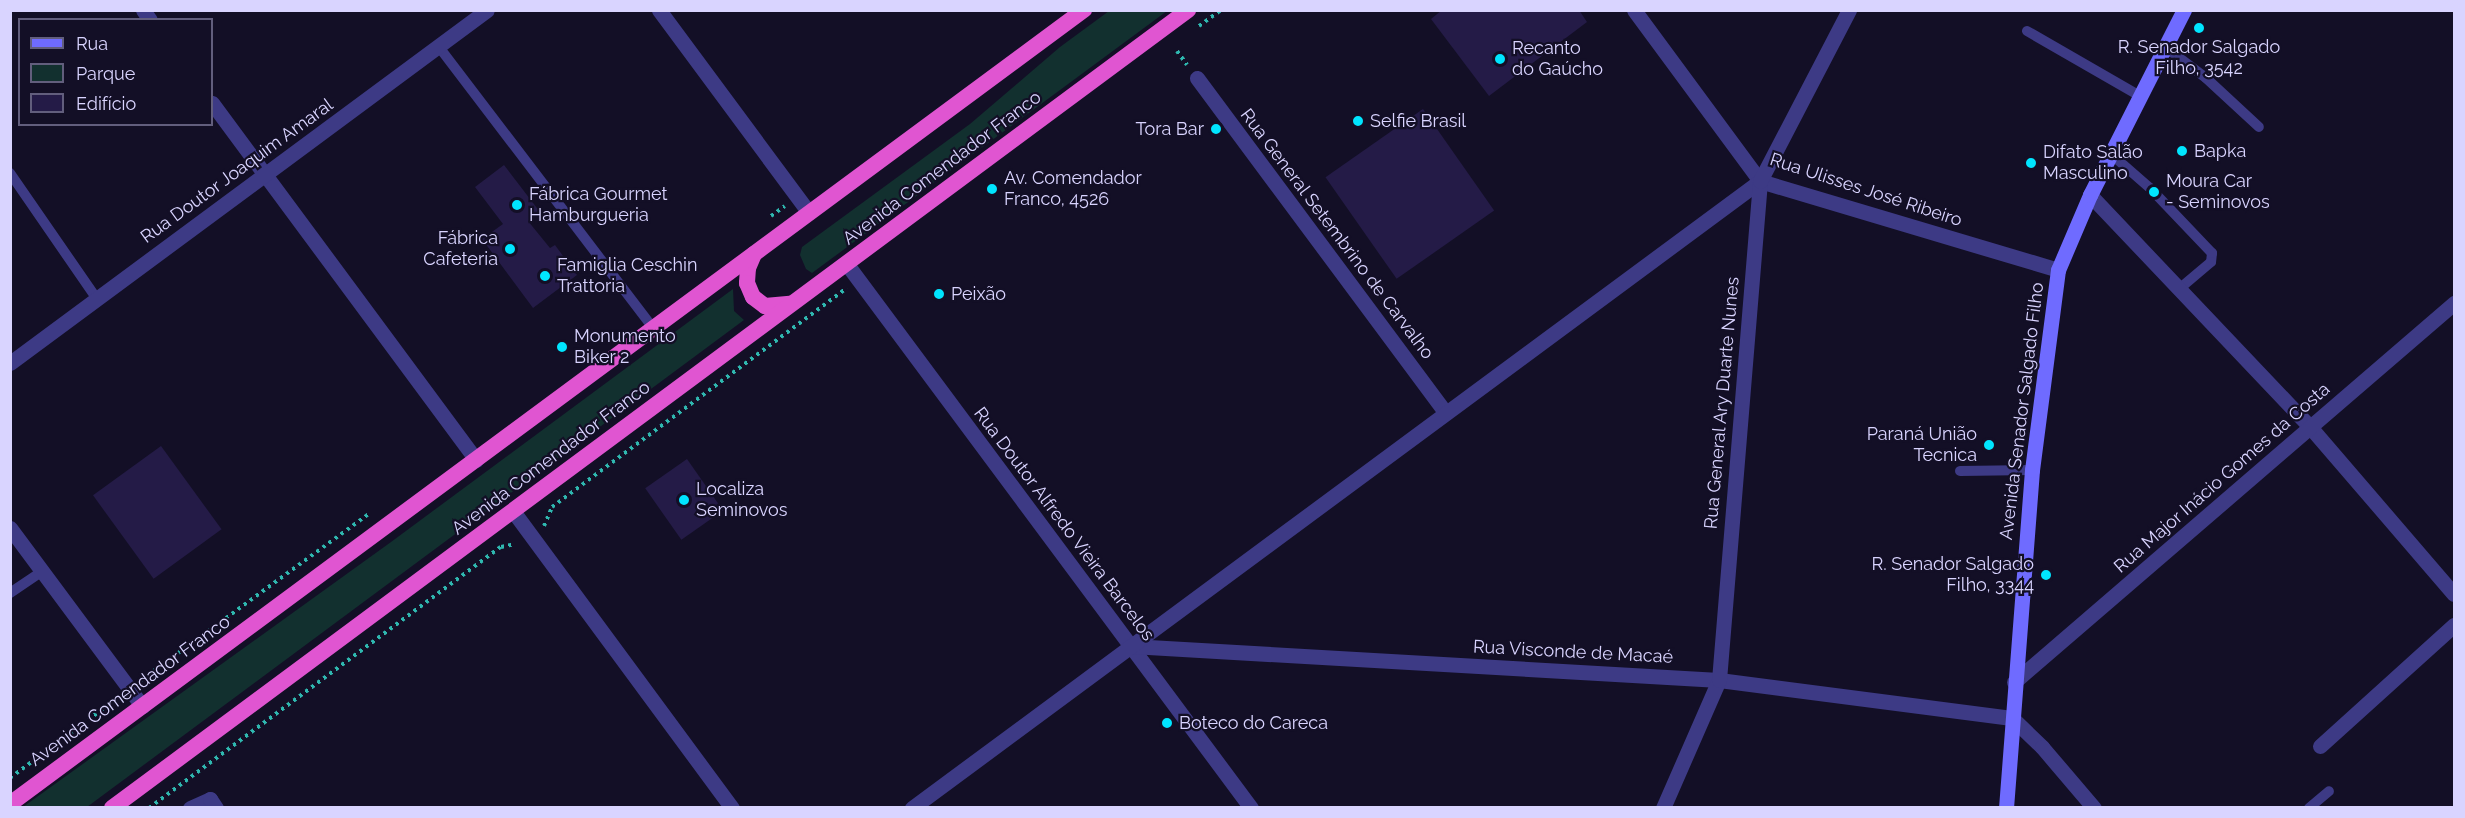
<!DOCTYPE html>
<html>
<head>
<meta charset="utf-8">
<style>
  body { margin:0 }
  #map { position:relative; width:2465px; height:818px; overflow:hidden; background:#130f26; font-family:Raleway,sans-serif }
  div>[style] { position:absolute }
  .green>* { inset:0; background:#12302f }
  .building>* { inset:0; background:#241b47; transform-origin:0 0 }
  .path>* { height:4px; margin-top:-2px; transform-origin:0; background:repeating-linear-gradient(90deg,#2fb8b0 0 3px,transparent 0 7.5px) }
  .service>* { height:10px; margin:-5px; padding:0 5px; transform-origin:5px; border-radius:5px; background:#3d3a85 }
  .minor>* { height:15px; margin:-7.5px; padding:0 7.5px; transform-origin:7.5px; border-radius:7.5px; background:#3d3a85 }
  .secondary>* { height:15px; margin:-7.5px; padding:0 7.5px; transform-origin:7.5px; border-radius:7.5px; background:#6f6bff }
  .trunk>* { height:16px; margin:-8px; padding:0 8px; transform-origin:8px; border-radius:8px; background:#e055d1 }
  .dots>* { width:16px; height:16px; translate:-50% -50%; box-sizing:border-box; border:3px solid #130f26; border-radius:50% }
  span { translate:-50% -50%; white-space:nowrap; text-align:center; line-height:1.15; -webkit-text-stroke:4.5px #130f26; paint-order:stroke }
  .poi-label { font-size:18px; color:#d9d4ff }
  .left { translate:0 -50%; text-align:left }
  .right { translate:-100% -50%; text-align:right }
  .street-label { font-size:18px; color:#d9d4ff }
  .frame { position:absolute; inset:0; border:12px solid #d9d4ff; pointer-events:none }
  .legend { position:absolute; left:18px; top:18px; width:195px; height:108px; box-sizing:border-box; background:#130f26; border:2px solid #625e7d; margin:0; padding:8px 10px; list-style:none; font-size:18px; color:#d9d4ff }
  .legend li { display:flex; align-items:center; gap:12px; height:30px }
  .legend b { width:30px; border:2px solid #625e7d }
</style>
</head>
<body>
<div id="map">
  <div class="green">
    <i style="clip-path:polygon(1109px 11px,1167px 11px,812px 273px,806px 269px,800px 255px,802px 247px,970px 124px,1060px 47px)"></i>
    <i style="clip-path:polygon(733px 289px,734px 311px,744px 320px,87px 807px,23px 807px,391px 542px)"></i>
  </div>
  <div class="building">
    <i style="clip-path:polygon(1442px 10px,1579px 10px,1587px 22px,1489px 96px,1431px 19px)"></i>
    <i style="left:1423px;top:109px;width:124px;height:119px;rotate:55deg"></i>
    <i style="clip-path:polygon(504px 165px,540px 212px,528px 221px,550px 248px,555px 245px,577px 275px,533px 308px,482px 239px,503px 224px,475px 187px)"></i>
    <i style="left:161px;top:446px;width:103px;height:84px;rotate:54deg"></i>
    <i style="left:687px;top:459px;width:63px;height:51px;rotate:55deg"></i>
  </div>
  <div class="path">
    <i style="left:1199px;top:26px;width:27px;rotate:-36deg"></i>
    <i style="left:1177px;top:51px;width:17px;rotate:54deg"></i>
    <i style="left:771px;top:216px;width:17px;rotate:-36deg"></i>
    <i style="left:544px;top:526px;width:21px;rotate:-67deg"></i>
    <i style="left:552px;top:507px;width:367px;rotate:-36.6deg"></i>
    <i style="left:141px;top:680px;width:283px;rotate:-36.1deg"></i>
    <i style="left:10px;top:778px;width:132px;rotate:-36.7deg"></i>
    <i style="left:149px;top:808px;width:438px;rotate:-36.6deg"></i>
    <i style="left:501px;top:547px;width:14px;rotate:-12deg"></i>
  </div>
  <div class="service">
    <i style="left:2027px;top:31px;width:130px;rotate:29.9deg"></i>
    <i style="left:439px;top:47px;width:353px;rotate:52.7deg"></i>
    <i style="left:2165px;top:47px;width:51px;rotate:37.1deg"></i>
    <i style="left:2206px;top:78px;width:72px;rotate:42.8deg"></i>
    <i style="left:2111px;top:154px;width:52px;rotate:41.1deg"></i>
    <i style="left:2150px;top:188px;width:90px;rotate:46.4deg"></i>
    <i style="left:2212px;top:253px;width:9px;rotate:96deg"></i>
    <i style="left:2211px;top:262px;width:42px;rotate:139.8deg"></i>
    <i style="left:10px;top:173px;width:153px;rotate:55.4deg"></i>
    <i style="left:1960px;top:471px;width:72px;rotate:-0.8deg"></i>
    <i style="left:10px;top:593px;width:40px;rotate:-34deg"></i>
    <i style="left:2309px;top:808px;width:26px;rotate:-40deg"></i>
  </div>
  <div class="minor">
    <i style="left:143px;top:10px;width:12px;rotate:55deg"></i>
    <i style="left:659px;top:10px;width:252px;rotate:53.5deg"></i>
    <i style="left:1634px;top:10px;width:212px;rotate:53.6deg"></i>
    <i style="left:1760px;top:181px;width:311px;rotate:16.6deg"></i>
    <i style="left:1197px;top:78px;width:417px;rotate:53.4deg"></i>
    <i style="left:212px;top:103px;width:444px;rotate:53.5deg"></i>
    <i style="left:2090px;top:195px;width:321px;rotate:46.5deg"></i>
    <i style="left:2311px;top:428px;width:219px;rotate:49.3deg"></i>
    <i style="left:846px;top:263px;width:679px;rotate:53.38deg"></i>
    <i style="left:10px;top:363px;width:593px;rotate:-36.5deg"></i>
    <i style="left:513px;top:511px;width:369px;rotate:53.6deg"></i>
    <i style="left:10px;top:528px;width:222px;rotate:53.4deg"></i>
    <i style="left:1131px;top:646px;width:589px;rotate:3.31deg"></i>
    <i style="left:1719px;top:680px;width:295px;rotate:7.4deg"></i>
    <i style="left:2012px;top:718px;width:42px;rotate:44deg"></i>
    <i style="left:2042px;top:747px;width:80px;rotate:49.6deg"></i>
    <i style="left:2014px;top:682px;width:581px;rotate:-40.74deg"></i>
    <i style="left:2320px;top:746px;width:181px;rotate:-42.1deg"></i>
    <i style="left:190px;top:808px;width:22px;rotate:-24deg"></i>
    <i style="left:210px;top:799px;width:11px;rotate:56deg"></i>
    <i style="left:912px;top:808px;width:1055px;rotate:-36.48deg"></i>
    <i style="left:1663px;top:808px;width:140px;rotate:-66.4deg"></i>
    <i style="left:1719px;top:680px;width:501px;rotate:-85.3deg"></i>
    <i style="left:1760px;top:181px;width:193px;rotate:-62.5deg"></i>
  </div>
  <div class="secondary">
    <i style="left:2006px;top:808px;width:339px;rotate:-85.6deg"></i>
    <i style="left:2032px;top:470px;width:202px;rotate:-82.6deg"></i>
    <i style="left:2058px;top:270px;width:82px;rotate:-66.9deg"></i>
    <i style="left:2090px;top:195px;width:208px;rotate:-63.1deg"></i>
  </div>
  <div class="trunk">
    <i style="left:754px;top:254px;width:15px;rotate:113deg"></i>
    <i style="left:748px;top:268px;width:15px;rotate:94deg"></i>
    <i style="left:747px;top:283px;width:15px;rotate:67deg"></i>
    <i style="left:753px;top:297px;width:15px;rotate:37deg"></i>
    <i style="left:765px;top:306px;width:25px;rotate:-5deg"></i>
    <i style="left:10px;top:804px;width:1336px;rotate:-36.48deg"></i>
    <i style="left:112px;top:808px;width:1340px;rotate:-36.56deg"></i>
  </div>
  <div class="dots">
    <i style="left:2199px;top:28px;background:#00e5ff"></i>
    <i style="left:1500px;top:59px;background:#00e5ff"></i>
    <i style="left:1358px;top:121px;background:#00e5ff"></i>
    <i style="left:1216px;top:129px;background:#00e5ff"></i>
    <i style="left:2182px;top:151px;background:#00e5ff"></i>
    <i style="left:2031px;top:163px;background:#00e5ff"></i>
    <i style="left:992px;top:189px;background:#00e5ff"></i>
    <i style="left:2154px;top:192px;background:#00e5ff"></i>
    <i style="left:517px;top:205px;background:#00e5ff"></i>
    <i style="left:510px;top:249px;background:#00e5ff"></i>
    <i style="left:545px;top:276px;background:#00e5ff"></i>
    <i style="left:939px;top:294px;background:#00e5ff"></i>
    <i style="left:562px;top:347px;background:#00e5ff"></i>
    <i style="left:1989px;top:445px;background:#00e5ff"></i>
    <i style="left:684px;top:500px;background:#00e5ff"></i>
    <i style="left:2046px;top:575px;background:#00e5ff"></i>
    <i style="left:1167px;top:723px;background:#00e5ff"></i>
  </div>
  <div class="poi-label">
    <span style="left:2199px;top:58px">R. Senador Salgado<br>Filho, 3542</span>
    <span class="left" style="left:1512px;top:59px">Recanto<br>do Gaúcho</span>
    <span class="left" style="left:1370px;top:121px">Selfie Brasil</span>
    <span class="right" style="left:1204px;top:129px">Tora Bar</span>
    <span class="left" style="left:2194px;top:151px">Bapka</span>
    <span class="left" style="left:2043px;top:163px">Difato Salão<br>Masculino</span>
    <span class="left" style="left:1004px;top:189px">Av. Comendador<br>Franco, 4526</span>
    <span class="left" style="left:2166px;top:192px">Moura Car<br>- Seminovos</span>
    <span class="left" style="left:529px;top:205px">Fábrica Gourmet<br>Hamburgueria</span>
    <span class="right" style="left:498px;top:249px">Fábrica<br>Cafeteria</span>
    <span class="left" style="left:557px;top:276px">Famiglia Ceschin<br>Trattoria</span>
    <span class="left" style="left:951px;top:294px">Peixão</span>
    <span class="left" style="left:574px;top:347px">Monumento<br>Biker 2</span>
    <span class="right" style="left:1977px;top:445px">Paraná União<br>Tecnica</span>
    <span class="left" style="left:696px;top:500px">Localiza<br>Seminovos</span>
    <span class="right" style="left:2034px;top:575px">R. Senador Salgado<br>Filho, 3344</span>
    <span class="left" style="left:1179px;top:723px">Boteco do Careca</span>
  </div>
  <div class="street-label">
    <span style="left:942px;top:168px;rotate:-37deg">Avenida Comendador Franco</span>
    <span style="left:237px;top:171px;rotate:-36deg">Rua Doutor Joaquim Amaral</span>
    <span style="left:1866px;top:190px;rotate:18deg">Rua Ulisses José Ribeiro</span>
    <span style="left:1337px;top:234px;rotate:53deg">Rua General Setembrino de Carvalho</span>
    <span style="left:1722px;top:403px;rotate:-85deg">Rua General Ary Duarte Nunes</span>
    <span style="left:2022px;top:411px;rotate:-83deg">Avenida Senador Salgado Filho</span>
    <span style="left:551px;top:458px;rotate:-37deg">Avenida Comendador Franco</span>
    <span style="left:2222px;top:478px;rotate:-41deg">Rua Major Inácio Gomes da Costa</span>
    <span style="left:1064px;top:524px;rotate:53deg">Rua Doutor Alfredo Vieira Barcelos</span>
    <span style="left:1573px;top:652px;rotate:3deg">Rua Visconde de Macaé</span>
    <span style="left:130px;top:691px;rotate:-36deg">Avenida Comendador Franco</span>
  </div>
  <div class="frame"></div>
  <ul class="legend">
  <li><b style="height:8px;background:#6f6bff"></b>Rua</li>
  <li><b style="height:16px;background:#12302f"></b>Parque</li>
  <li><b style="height:16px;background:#241b47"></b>Edifício</li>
  </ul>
</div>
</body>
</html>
